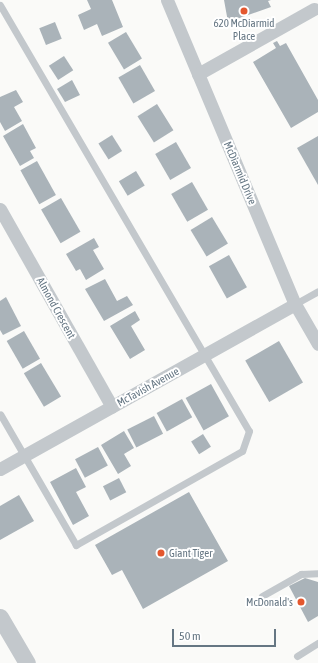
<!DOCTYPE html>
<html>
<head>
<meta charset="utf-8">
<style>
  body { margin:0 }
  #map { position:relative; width:318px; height:663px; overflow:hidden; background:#fafaf8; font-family:"Asap Condensed",sans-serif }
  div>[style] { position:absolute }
  .building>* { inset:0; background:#aab3b9; transform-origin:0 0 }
  .service>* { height:7px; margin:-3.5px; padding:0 3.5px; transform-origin:3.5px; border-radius:3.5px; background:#c3c8cc }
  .minor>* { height:13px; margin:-6.5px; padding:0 6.5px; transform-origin:6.5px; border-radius:6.5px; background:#c3c8cc }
  .tertiary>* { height:17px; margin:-8.5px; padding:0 8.5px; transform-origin:8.5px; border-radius:8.5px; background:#c3c8cc }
  .dots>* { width:11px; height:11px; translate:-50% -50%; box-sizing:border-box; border:2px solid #fff; border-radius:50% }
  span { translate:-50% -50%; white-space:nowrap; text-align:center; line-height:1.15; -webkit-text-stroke:4px #fff; paint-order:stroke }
  .poi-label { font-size:11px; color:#657683 }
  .left { translate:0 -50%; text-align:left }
  .right { translate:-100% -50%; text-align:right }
  .street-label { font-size:11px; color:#657683 }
  .scale { position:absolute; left:172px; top:629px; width:104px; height:18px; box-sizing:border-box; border:2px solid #657683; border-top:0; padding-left:5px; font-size:12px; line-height:14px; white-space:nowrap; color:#657683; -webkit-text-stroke:3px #fff; paint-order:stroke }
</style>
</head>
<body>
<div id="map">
  <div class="building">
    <i style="clip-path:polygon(87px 0,112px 0,123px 27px,102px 36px,97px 24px,84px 30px,78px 15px,91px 9px)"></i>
    <i style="clip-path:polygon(219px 0,271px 0,268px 1px,271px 7px,228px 22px,224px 0)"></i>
    <i style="left:55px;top:22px;width:18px;height:17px;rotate:68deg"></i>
    <i style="left:126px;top:32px;width:31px;height:21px;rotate:59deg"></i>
    <i style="clip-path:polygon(277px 41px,280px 46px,286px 43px,318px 100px,318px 112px,291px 128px,253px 62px,276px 48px,273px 43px)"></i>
    <i style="left:64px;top:56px;width:17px;height:18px;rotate:57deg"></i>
    <i style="left:140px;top:65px;width:30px;height:25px;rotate:60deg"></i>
    <i style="clip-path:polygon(72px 80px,80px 95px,65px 102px,57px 89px)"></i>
    <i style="clip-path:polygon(16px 90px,23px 102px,14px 107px,22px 121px,5px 131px,0 122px,0 97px)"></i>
    <i style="left:157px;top:104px;width:31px;height:23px;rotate:58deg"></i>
    <i style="clip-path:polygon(23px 124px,36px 148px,30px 151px,34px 158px,20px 166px,3px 136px)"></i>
    <i style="left:112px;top:135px;width:19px;height:16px;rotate:58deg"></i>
    <i style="clip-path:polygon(318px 136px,318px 185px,297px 148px)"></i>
    <i style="left:176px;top:142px;width:30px;height:24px;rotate:60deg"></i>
    <i style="left:37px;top:161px;width:39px;height:19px;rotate:61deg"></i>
    <i style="left:136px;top:171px;width:17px;height:20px;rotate:59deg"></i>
    <i style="left:192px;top:182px;width:32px;height:24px;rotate:60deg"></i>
    <i style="left:61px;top:198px;width:39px;height:23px;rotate:60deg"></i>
    <i style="left:212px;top:217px;width:31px;height:25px;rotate:59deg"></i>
    <i style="clip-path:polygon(94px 238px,99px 247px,93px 250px,104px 269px,86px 280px,80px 269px,76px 271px,66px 254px)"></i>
    <i style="left:229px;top:255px;width:37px;height:23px;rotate:61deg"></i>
    <i style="clip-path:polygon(105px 279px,117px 301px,127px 296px,133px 305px,104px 321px,85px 289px)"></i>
    <i style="clip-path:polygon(6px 297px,21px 326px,3px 335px,0 330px,0 301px)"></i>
    <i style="clip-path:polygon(135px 311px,140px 320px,131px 326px,145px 350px,130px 359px,110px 326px)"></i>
    <i style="left:24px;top:331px;width:32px;height:20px;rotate:60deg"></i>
    <i style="left:279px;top:341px;width:48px;height:39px;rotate:60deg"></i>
    <i style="left:41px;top:363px;width:39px;height:20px;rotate:59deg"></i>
    <i style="left:211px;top:384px;width:37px;height:29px;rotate:61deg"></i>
    <i style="left:182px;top:399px;width:21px;height:29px;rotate:61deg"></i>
    <i style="left:154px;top:416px;width:20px;height:30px;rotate:63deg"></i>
    <i style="clip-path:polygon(124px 431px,134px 448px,124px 454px,131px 466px,118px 474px,101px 445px)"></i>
    <i style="left:203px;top:434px;width:15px;height:14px;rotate:58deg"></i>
    <i style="left:98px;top:447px;width:21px;height:26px;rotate:62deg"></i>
    <i style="clip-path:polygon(76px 468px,86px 487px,76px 492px,89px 516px,73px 525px,50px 482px)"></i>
    <i style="left:119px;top:478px;width:16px;height:18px;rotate:63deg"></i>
    <i style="clip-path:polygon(189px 492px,228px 561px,143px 609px,122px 570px,112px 575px,95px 545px)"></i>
    <i style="clip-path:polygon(19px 495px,34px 521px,0 540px,0 506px)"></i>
    <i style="clip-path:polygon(305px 578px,318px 582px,318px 616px,308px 622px,289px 586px)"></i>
  </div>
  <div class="service">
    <i style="left:0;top:5px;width:493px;rotate:59.7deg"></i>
    <i style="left:249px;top:431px;width:21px;rotate:109deg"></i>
    <i style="left:242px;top:451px;width:191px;rotate:150.5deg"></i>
    <i style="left:76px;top:545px;width:151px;rotate:-120.1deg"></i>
    <i style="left:295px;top:304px;width:26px;rotate:-29deg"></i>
    <i style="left:262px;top:596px;width:45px;rotate:-29.4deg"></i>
    <i style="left:301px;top:574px;width:17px;rotate:-3deg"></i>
    <i style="left:297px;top:656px;width:25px;rotate:-32deg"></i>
  </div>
  <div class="minor">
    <i style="left:167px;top:0;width:330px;rotate:67.2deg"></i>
    <i style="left:295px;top:304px;width:46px;rotate:60.1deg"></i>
    <i style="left:198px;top:74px;width:133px;rotate:-29.3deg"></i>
    <i style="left:0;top:209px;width:227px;rotate:60.5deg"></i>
    <i style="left:0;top:469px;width:338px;rotate:-29.2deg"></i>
  </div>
  <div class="tertiary">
    <i style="left:0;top:617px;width:53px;rotate:59.6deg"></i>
  </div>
  <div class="dots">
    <i style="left:244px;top:11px;background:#e4572e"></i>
    <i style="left:161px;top:553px;background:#e4572e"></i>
    <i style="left:301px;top:602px;background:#e4572e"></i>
  </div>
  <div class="poi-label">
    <span style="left:244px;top:30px">620 McDiarmid<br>Place</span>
    <span class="left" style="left:169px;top:553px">Giant Tiger</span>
    <span class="right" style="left:293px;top:602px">McDonald's</span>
  </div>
  <div class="street-label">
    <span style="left:240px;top:173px;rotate:67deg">McDiarmid Drive</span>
    <span style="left:56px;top:308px;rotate:61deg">Almond Crescent</span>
    <span style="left:148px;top:387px;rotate:-29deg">McTavish Avenue</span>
  </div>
  <div class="scale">50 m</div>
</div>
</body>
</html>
